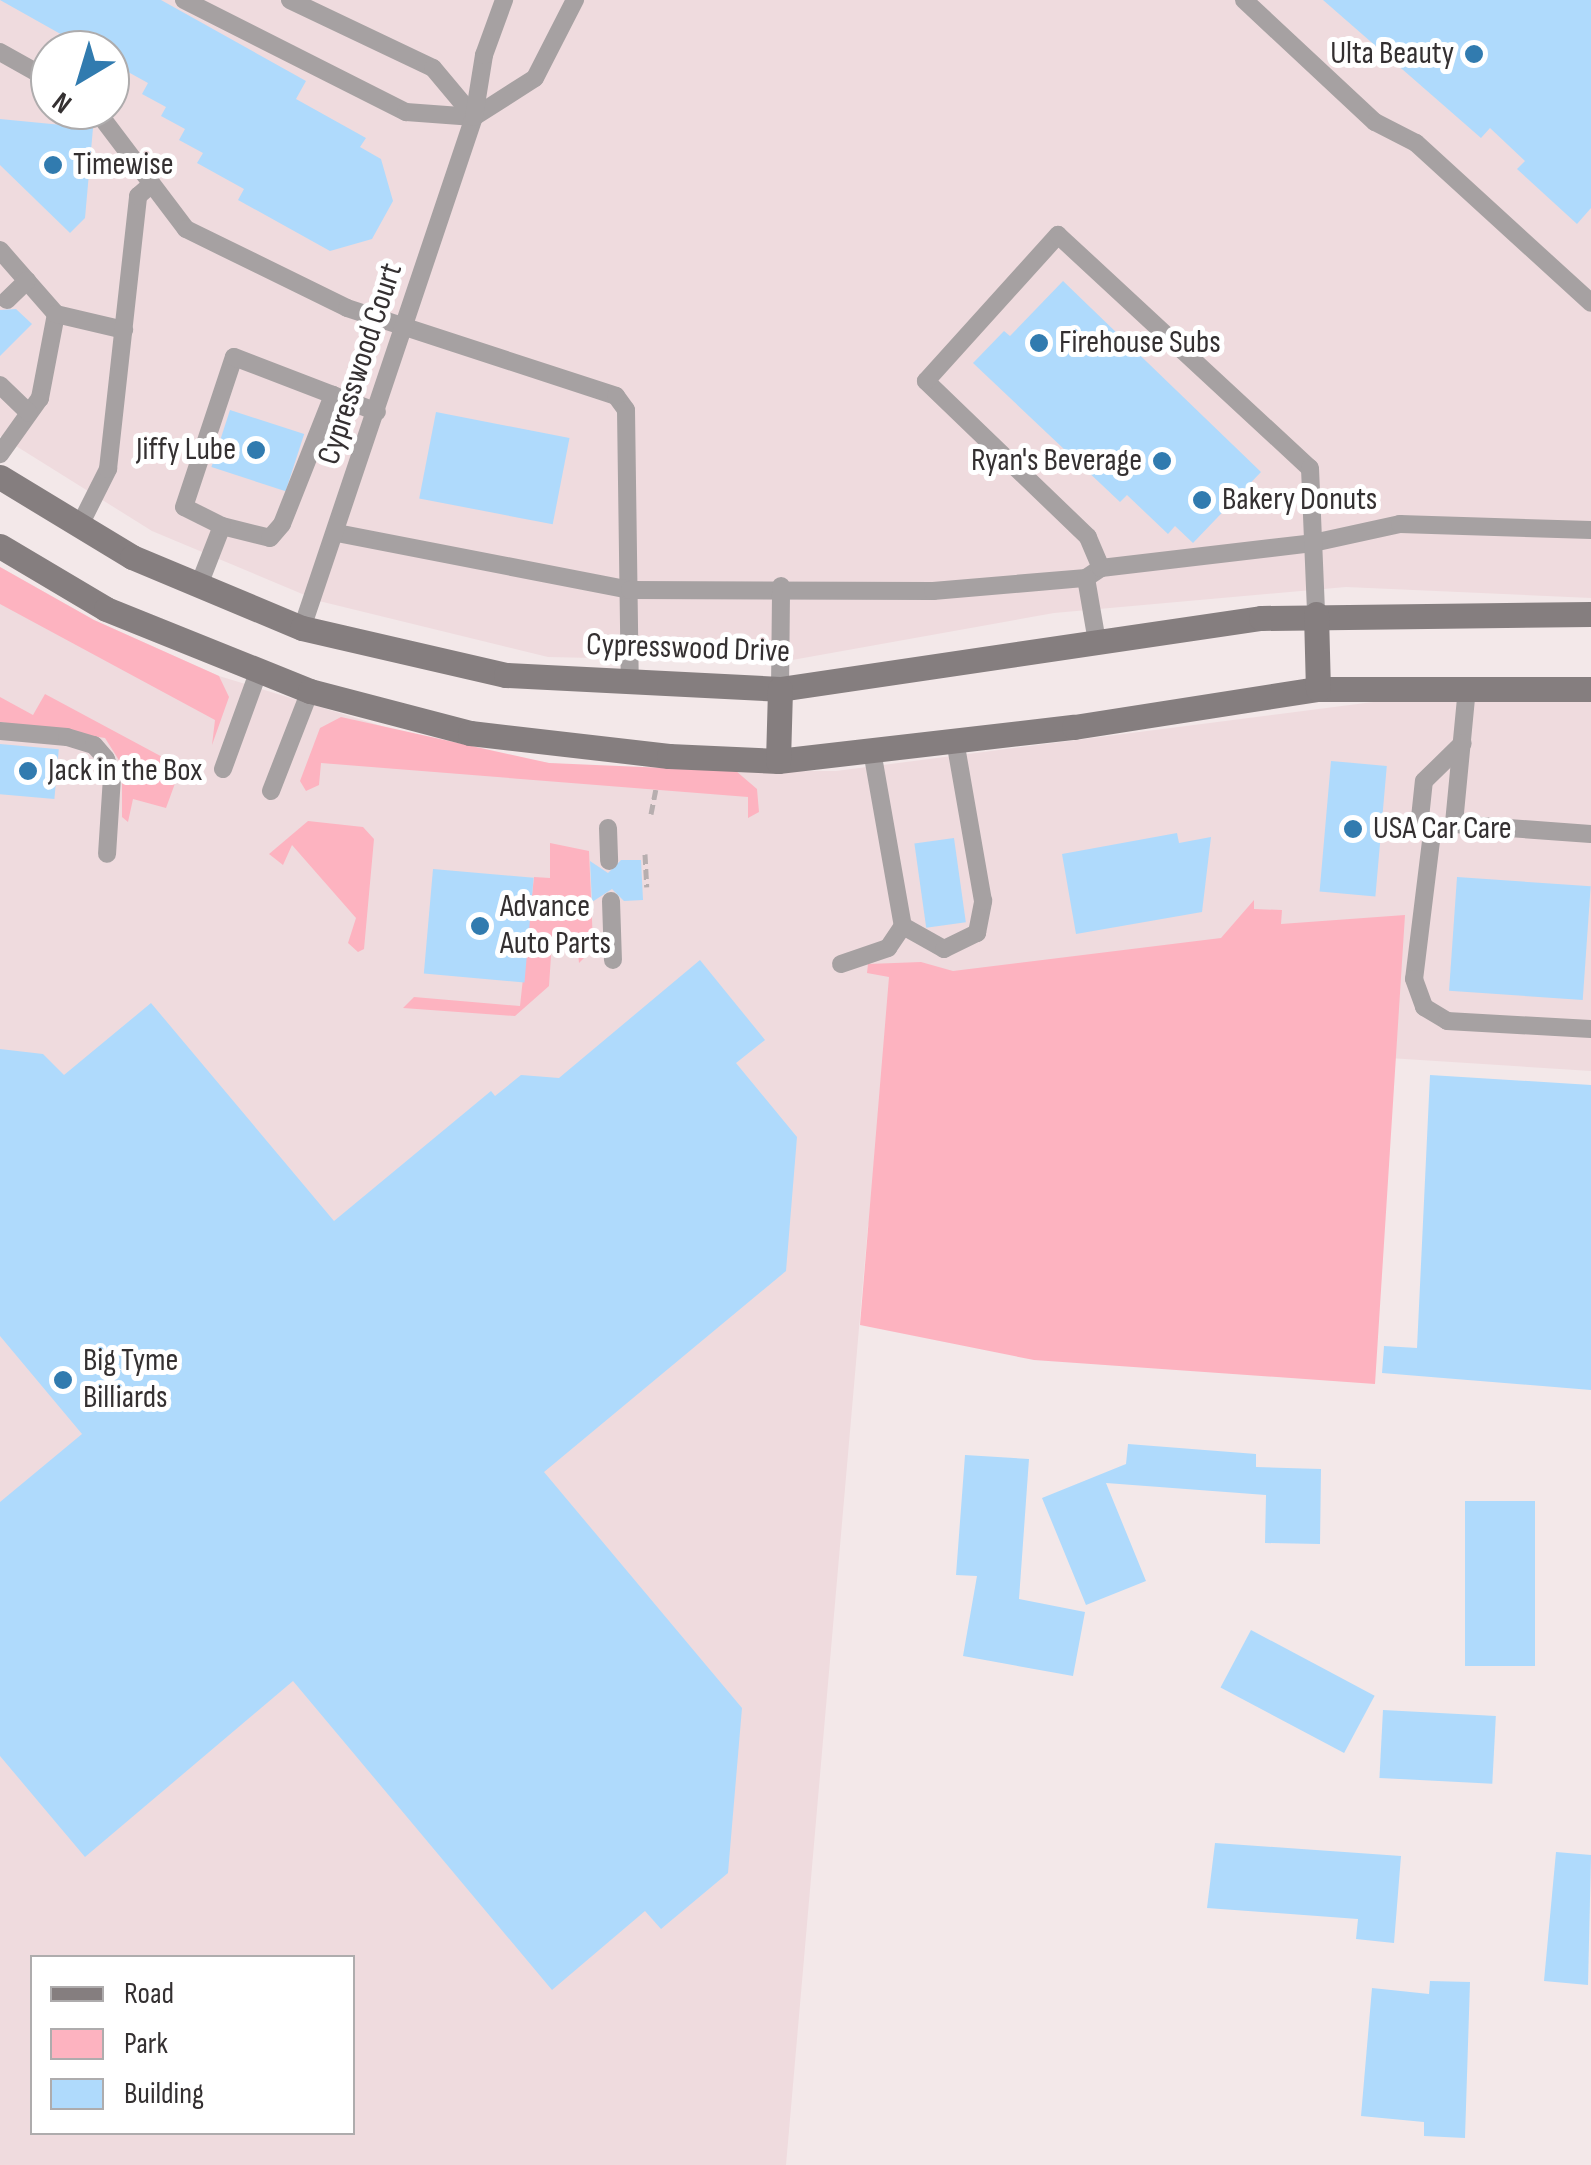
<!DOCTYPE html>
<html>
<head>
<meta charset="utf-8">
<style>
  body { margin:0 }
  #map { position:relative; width:1591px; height:2165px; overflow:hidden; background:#f3e8e9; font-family:"Sofia Sans Condensed",sans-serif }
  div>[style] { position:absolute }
  .built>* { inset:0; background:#efdbde }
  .green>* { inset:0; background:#fdb3c0 }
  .building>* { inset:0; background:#afdafc; transform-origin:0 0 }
  .path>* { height:5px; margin-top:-2.5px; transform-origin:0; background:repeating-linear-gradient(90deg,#b7aeaf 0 10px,transparent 0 15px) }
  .lane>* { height:18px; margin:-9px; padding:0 9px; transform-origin:9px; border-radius:9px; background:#a6a1a2 }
  .secondary>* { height:25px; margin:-12.5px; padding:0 12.5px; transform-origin:12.5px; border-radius:12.5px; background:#857e7f }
  .dots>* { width:28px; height:28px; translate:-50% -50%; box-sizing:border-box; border:5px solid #fff; border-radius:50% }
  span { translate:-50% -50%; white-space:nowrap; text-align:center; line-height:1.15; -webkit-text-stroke:10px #fff; paint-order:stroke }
  .poi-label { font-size:32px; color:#343031 }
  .right { translate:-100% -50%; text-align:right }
  .left { translate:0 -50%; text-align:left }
  .street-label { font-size:32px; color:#343031 }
  .legend { position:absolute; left:30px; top:1955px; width:325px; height:180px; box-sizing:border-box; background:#fff; border:2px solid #aeacad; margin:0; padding:12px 18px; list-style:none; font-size:30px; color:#343031 }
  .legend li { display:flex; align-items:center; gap:20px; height:50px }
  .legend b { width:50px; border:2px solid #aeacad }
  .north { position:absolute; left:30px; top:30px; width:100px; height:100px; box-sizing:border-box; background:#fff; border:2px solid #aeacad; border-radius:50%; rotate:218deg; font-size:28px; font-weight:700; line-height:40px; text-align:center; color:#343031 }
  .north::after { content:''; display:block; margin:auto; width:35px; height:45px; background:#317baf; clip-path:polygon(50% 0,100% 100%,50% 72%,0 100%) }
</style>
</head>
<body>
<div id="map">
  <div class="built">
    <i style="clip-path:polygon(evenodd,0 0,1591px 0,1591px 598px,1346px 587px,1054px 613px,781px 662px,548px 657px,319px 601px,152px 531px,0 436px,0 0,50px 50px,110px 50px,110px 110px,50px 110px,50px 50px)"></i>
    <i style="clip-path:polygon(evenodd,0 567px,94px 620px,219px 676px,437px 743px,549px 763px,662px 771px,836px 771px,1373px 702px,1591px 702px,1591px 1071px,1389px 1058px,914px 1189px,868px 1225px,786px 2165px,0 2165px,0 567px,32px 1958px,352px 1958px,352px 2132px,32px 2132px,32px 1958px)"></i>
  </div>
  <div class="green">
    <i style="clip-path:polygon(0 567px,94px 620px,219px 676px,229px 697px,212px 745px,215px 720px,0 604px)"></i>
    <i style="clip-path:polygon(45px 694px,181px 767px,166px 808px,133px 799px,128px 822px,122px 817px,122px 765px,105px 738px,0 722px,0 697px,33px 715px)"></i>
    <i style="clip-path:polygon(341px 717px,549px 763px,736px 771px,757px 789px,759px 812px,748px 818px,748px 797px,321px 763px,319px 785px,306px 791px,300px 781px,320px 728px)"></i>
    <i style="clip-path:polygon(308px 821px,363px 827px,374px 839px,364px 949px,358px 952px,348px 943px,356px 918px,292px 845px,283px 865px,269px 854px)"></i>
    <i style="clip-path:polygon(550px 843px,589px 851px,593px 943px,587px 955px,579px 963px,577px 943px,552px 941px,549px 986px,515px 1016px,403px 1008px,414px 997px,520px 1006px,534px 877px,550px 878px)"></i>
    <i style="clip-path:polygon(1254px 900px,1254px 909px,1282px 910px,1281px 924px,1405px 915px,1375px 1384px,1034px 1360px,860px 1325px,889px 977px,867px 973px,868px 964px,921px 962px,953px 971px,1221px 938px)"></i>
  </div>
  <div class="building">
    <i style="clip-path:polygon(0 0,161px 0,306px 81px,296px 99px,366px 138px,360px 147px,381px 159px,393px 201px,372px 239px,330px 251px,238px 200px,244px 189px,197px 163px,203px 153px,179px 140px,185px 129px,161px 116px,166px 107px,142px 94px,148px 83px,110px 62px,110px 50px,89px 50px)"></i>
    <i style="clip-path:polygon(1323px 0,1591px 0,1591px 208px,1577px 224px,1517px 169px,1525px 161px,1490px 128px,1481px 138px)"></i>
    <i style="clip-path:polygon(0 119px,93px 128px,85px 218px,70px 233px,0 165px)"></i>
    <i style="clip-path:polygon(1063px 281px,1261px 472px,1193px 543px,1175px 526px,1168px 534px,1127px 495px,1120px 502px,973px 363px,1004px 331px,1010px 336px)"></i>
    <i style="clip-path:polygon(16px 309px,32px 324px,0 356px,0 310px)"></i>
    <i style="left:230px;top:410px;width:78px;height:60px;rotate:18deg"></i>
    <i style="left:436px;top:412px;width:136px;height:88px;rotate:11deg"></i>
    <i style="left:0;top:744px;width:59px;height:50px;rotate:5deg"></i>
    <i style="left:1331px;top:761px;width:56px;height:131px;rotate:5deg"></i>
    <i style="clip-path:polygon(1177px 833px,1179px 843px,1211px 837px,1202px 912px,1076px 934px,1062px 854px)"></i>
    <i style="left:954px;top:838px;width:85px;height:40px;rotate:82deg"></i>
    <i style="clip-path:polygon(621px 860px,641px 860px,643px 900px,624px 901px,612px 889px,592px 902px,590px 861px,608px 873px)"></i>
    <i style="left:433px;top:869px;width:101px;height:105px;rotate:5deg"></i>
    <i style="left:1457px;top:877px;width:134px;height:114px;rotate:4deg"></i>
    <i style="clip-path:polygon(700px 960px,765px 1040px,736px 1063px,797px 1137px,786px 1271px,544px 1472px,742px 1708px,728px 1873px,661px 1929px,645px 1911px,552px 1990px,293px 1681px,85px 1857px,0 1756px,0 1502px,82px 1434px,0 1336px,0 1049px,43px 1054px,64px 1075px,151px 1003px,334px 1221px,491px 1091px,495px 1096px,521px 1075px,559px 1078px)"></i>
    <i style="clip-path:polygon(1430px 1075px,1591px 1085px,1591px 1390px,1382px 1373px,1384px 1346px,1417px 1348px)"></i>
    <i style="clip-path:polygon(1128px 1444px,1256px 1454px,1256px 1467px,1321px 1469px,1320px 1544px,1265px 1543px,1266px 1495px,1106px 1483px,1146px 1581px,1086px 1605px,1042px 1498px,1126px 1464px)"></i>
    <i style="clip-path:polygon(965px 1455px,1029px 1459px,1019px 1599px,1085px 1612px,1073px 1676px,963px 1656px,977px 1576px,956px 1575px)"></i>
    <i style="left:1465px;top:1501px;width:70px;height:165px"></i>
    <i style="left:1251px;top:1630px;width:140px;height:65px;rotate:28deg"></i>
    <i style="left:1383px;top:1710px;width:113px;height:68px;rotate:3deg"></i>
    <i style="clip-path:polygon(1215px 1843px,1401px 1856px,1394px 1943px,1356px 1939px,1358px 1919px,1207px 1908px)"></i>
    <i style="clip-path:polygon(1556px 1852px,1591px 1855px,1588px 1985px,1544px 1981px)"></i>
    <i style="clip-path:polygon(1430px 1981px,1470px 1982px,1465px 2138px,1424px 2136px,1424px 2122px,1361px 2116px,1372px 1988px,1429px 1994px)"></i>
  </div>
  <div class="path">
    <i style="left:651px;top:814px;width:25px;rotate:-79deg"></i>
    <i style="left:645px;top:854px;width:33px;rotate:87deg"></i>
  </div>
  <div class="lane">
    <i style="left:184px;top:0;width:249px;rotate:26.8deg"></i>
    <i style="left:406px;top:112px;width:68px;rotate:4.2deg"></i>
    <i style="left:474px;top:117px;width:72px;rotate:-32.6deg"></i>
    <i style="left:535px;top:78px;width:88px;rotate:-62.9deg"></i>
    <i style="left:290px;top:0;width:158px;rotate:25.4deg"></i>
    <i style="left:433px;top:68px;width:64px;rotate:50.1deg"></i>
    <i style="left:1244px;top:0;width:179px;rotate:43deg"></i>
    <i style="left:1375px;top:122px;width:46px;rotate:27.1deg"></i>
    <i style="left:1416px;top:143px;width:237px;rotate:42.4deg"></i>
    <i style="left:0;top:52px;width:57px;rotate:29.2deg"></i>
    <i style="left:96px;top:110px;width:149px;rotate:52.9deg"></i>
    <i style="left:186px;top:229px;width:179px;rotate:26.1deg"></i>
    <i style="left:347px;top:308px;width:283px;rotate:18.1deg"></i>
    <i style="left:616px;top:396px;width:17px;rotate:54deg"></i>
    <i style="left:626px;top:410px;width:271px;rotate:89.2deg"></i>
    <i style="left:0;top:250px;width:85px;rotate:48.8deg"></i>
    <i style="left:56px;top:314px;width:86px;rotate:100.8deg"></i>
    <i style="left:40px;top:398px;width:69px;rotate:125.5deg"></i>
    <i style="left:7px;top:300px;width:28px;rotate:-44deg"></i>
    <i style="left:56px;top:314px;width:70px;rotate:13.2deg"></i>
    <i style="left:0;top:385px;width:40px;rotate:44deg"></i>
    <i style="left:80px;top:525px;width:63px;rotate:-63.4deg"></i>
    <i style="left:108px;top:469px;width:275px;rotate:-83.7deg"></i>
    <i style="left:138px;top:196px;width:18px;rotate:-41deg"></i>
    <i style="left:222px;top:526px;width:49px;rotate:14deg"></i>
    <i style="left:270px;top:538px;width:18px;rotate:-49deg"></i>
    <i style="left:282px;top:524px;width:139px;rotate:-68.4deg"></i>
    <i style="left:337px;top:533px;width:298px;rotate:11deg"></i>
    <i style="left:630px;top:590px;width:303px;rotate:0.2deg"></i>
    <i style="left:933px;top:591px;width:154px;rotate:-4.9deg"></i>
    <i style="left:1086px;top:578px;width:18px;rotate:-34deg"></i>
    <i style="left:1101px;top:568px;width:213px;rotate:-6.7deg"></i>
    <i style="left:1313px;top:543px;width:89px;rotate:-12.3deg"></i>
    <i style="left:1400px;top:524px;width:191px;rotate:1.8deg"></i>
    <i style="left:1101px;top:568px;width:34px;rotate:-113deg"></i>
    <i style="left:1088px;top:537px;width:225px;rotate:-136.1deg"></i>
    <i style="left:926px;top:381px;width:197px;rotate:-47.9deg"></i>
    <i style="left:1058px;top:235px;width:343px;rotate:42.8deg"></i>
    <i style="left:1310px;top:468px;width:146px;rotate:87.6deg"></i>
    <i style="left:1086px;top:578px;width:65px;rotate:80.2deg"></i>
    <i style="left:199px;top:585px;width:63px;rotate:-68.7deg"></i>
    <i style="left:222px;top:526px;width:42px;rotate:-153.4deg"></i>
    <i style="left:184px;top:507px;width:158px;rotate:-71.6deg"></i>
    <i style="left:234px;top:357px;width:153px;rotate:21deg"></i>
    <i style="left:302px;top:628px;width:539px;rotate:-71.4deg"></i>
    <i style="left:474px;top:117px;width:63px;rotate:-80.8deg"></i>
    <i style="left:484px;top:55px;width:59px;rotate:-70deg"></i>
    <i style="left:1467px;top:688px;width:137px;rotate:95.5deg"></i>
    <i style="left:1454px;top:824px;width:24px;rotate:158deg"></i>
    <i style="left:1432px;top:833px;width:147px;rotate:97deg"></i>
    <i style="left:1414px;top:979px;width:30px;rotate:70deg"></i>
    <i style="left:1424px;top:1007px;width:27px;rotate:31deg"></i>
    <i style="left:1447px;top:1021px;width:144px;rotate:3.2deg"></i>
    <i style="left:780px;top:689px;width:103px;rotate:-89.4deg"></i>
    <i style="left:0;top:731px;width:67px;rotate:5.1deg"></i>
    <i style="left:67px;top:737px;width:28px;rotate:17deg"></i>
    <i style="left:94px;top:745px;width:18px;rotate:49deg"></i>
    <i style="left:106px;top:759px;width:19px;rotate:72deg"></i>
    <i style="left:112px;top:777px;width:77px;rotate:93.7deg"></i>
    <i style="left:872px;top:751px;width:178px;rotate:80deg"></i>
    <i style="left:903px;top:926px;width:47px;rotate:29.3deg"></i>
    <i style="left:944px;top:949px;width:37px;rotate:-26deg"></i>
    <i style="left:977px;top:933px;width:33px;rotate:-79deg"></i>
    <i style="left:983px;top:901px;width:162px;rotate:-99.9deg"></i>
    <i style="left:223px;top:769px;width:102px;rotate:-70deg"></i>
    <i style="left:271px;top:791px;width:107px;rotate:-68.7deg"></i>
    <i style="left:1454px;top:824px;width:137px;rotate:4.2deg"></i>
    <i style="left:608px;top:828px;width:33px;rotate:88deg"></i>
    <i style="left:1432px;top:833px;width:19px;rotate:-129deg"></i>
    <i style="left:1420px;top:818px;width:37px;rotate:-84deg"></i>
    <i style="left:1424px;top:781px;width:54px;rotate:-44.3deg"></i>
    <i style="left:611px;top:901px;width:59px;rotate:88.1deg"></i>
    <i style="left:841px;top:964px;width:50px;rotate:-18.8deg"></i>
    <i style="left:888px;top:948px;width:27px;rotate:-56deg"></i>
  </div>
  <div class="secondary">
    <i style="left:0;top:477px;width:154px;rotate:31.2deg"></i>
    <i style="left:132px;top:557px;width:184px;rotate:22.7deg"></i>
    <i style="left:302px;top:628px;width:209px;rotate:13deg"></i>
    <i style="left:506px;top:675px;width:274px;rotate:2.9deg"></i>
    <i style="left:780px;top:689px;width:486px;rotate:-8.4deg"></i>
    <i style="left:1261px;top:618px;width:330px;rotate:-0.7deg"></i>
    <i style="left:0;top:546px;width:123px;rotate:30.7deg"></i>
    <i style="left:106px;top:609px;width:220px;rotate:21.9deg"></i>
    <i style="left:310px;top:691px;width:165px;rotate:14.7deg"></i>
    <i style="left:470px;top:733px;width:200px;rotate:6.6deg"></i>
    <i style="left:669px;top:756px;width:109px;rotate:2.6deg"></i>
    <i style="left:778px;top:761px;width:298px;rotate:-6.6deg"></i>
    <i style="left:1074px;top:727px;width:247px;rotate:-8.9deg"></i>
    <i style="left:1318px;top:689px;width:273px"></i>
    <i style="left:1316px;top:614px;width:75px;rotate:88.5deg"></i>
    <i style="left:778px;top:761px;width:72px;rotate:-88.4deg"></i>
  </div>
  <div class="dots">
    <i style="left:1474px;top:54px;background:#317baf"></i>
    <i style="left:53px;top:165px;background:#317baf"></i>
    <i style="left:1039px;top:343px;background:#317baf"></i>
    <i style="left:256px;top:450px;background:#317baf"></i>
    <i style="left:1162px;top:461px;background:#317baf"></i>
    <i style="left:1202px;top:500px;background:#317baf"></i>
    <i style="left:28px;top:771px;background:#317baf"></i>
    <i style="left:1353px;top:829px;background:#317baf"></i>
    <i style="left:480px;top:926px;background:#317baf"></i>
    <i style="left:63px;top:1380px;background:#317baf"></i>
  </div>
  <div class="poi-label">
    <span class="right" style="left:1454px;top:54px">Ulta Beauty</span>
    <span class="left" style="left:73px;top:165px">Timewise</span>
    <span class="left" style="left:1059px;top:343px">Firehouse Subs</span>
    <span class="right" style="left:236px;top:450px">Jiffy Lube</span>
    <span class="right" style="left:1142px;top:461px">Ryan's Beverage</span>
    <span class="left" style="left:1222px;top:500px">Bakery Donuts</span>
    <span class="left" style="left:48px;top:771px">Jack in the Box</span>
    <span class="left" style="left:1373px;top:829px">USA Car Care</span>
    <span class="left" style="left:500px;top:926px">Advance<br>Auto Parts</span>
    <span class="left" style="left:83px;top:1380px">Big Tyme<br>Billiards</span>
  </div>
  <div class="street-label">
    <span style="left:361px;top:364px;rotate:-72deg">Cypresswood Court</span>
    <span style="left:688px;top:649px;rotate:2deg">Cypresswood Drive</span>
  </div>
  <ul class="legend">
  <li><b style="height:12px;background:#857e7f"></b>Road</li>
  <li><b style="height:28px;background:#fdb3c0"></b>Park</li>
  <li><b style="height:28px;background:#afdafc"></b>Building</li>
  </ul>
  <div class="north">N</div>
</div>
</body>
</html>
